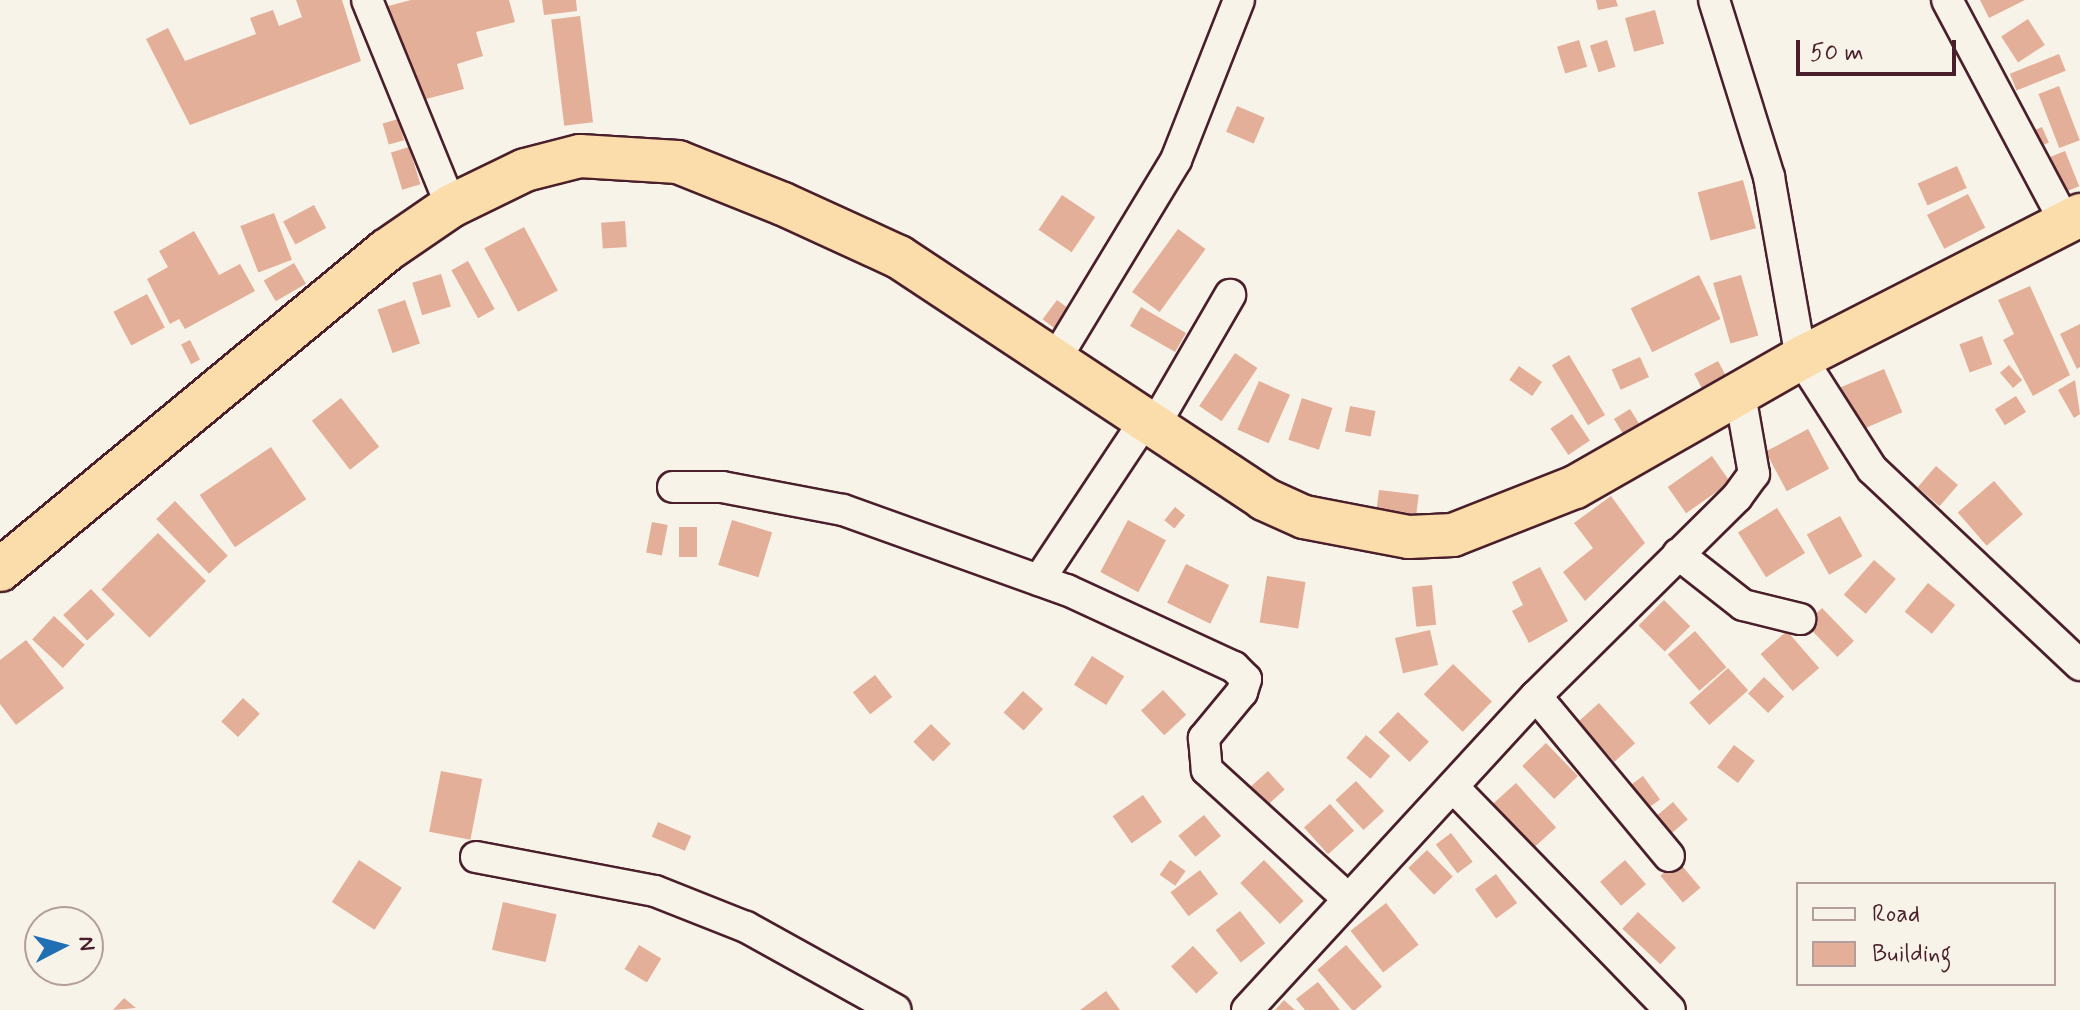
<!DOCTYPE html>
<html>
<head>
<meta charset="utf-8">
<style>
  body { margin:0 }
  #map { position:relative; width:2080px; height:1010px; overflow:hidden; background:#f7f3e8; font-family:Mynerve,sans-serif }
  div>[style] { position:absolute }
  .building>* { inset:0; background:#e4af98; transform-origin:0 0 }
  .roads { filter:drop-shadow(2px 0 #4a1f2b) drop-shadow(-2px 0 #4a1f2b) drop-shadow(0 2px #4a1f2b) drop-shadow(0 -2px #4a1f2b) }
  .minor>* { height:30px; margin:-15px; padding:0 15px; transform-origin:15px; border-radius:15px; background:#f7f3e8 }
  .highway>* { height:42px; margin:-21px; padding:0 21px; transform-origin:21px; border-radius:21px; background:#faddab }
  span { translate:-50% -50%; white-space:nowrap; text-align:center; line-height:1.15; -webkit-text-stroke:6px #f7f3e8; paint-order:stroke }
  .legend { position:absolute; left:1796px; top:882px; width:260px; height:104px; box-sizing:border-box; background:#f7f3e8; border:2px solid #b29e9c; margin:0; padding:10px 14px; list-style:none; font-size:24px; color:#4a1f2b }
  .legend li { display:flex; align-items:center; gap:16px; height:40px }
  .legend b { width:40px; border:2px solid #b29e9c }
  .north { position:absolute; left:24px; top:906px; width:80px; height:80px; box-sizing:border-box; background:#f7f3e8; border:2px solid #b29e9c; border-radius:50%; rotate:84deg; font-size:22px; font-weight:700; line-height:32px; text-align:center; color:#4a1f2b }
  .north::after { content:''; display:block; margin:auto; width:28px; height:36px; background:#1f6fb2; clip-path:polygon(50% 0,100% 100%,50% 72%,0 100%) }
  .scale { position:absolute; left:1796px; top:40px; width:160px; height:36px; box-sizing:border-box; border:4px solid #4a1f2b; border-top:0; padding-left:10px; font-size:24px; line-height:28px; white-space:nowrap; color:#4a1f2b; -webkit-text-stroke:6px #f7f3e8; paint-order:stroke }
</style>
</head>
<body>
<div id="map">
  <div class="building">
    <i style="clip-path:polygon(296px 0,342px 0,361px 61px,190px 125px,146px 39px,168px 28px,185px 61px,256px 34px,250px 18px,273px 10px,279px 26px,302px 17px)"></i>
    <i style="clip-path:polygon(411px 0,509px 0,515px 22px,476px 32px,483px 56px,457px 64px,464px 89px,415px 102px,388px 6px)"></i>
    <i style="clip-path:polygon(542px 0,576px 0,577px 11px,544px 15px)"></i>
    <i style="clip-path:polygon(1596px 0,1616px 0,1618px 6px,1598px 10px)"></i>
    <i style="clip-path:polygon(1980px 0,2025px 0,1989px 18px)"></i>
    <i style="left:1655px;top:10px;width:35px;height:31px;rotate:75deg"></i>
    <i style="left:580px;top:16px;width:107px;height:29px;rotate:83deg"></i>
    <i style="left:2028px;top:19px;width:31px;height:32px;rotate:57deg"></i>
    <i style="left:1579px;top:40px;width:28px;height:23px;rotate:73deg"></i>
    <i style="left:1607px;top:40px;width:28px;height:18px;rotate:72deg"></i>
    <i style="left:2059px;top:54px;width:18px;height:53px;rotate:68deg"></i>
    <i style="left:2059px;top:86px;width:58px;height:22px;rotate:69deg"></i>
    <i style="left:1237px;top:106px;width:30px;height:28px;rotate:23deg"></i>
    <i style="left:398px;top:119px;width:22px;height:16px;rotate:74deg"></i>
    <i style="left:2042px;top:127px;width:17px;height:18px;rotate:66deg"></i>
    <i style="left:409px;top:147px;width:39px;height:19px;rotate:73deg"></i>
    <i style="left:2065px;top:151px;width:38px;height:22px;rotate:68deg"></i>
    <i style="left:1957px;top:166px;width:24px;height:43px;rotate:66deg"></i>
    <i style="left:1743px;top:180px;width:50px;height:47px;rotate:75deg"></i>
    <i style="left:1968px;top:194px;width:38px;height:46px;rotate:63deg"></i>
    <i style="left:1062px;top:195px;width:40px;height:42px;rotate:34deg"></i>
    <i style="left:314px;top:205px;width:26px;height:35px;rotate:62deg"></i>
    <i style="left:274px;top:213px;width:50px;height:36px;rotate:69deg"></i>
    <i style="left:625px;top:221px;width:26px;height:24px;rotate:86deg"></i>
    <i style="left:524px;top:227px;width:72px;height:45px;rotate:62deg"></i>
    <i style="left:1178px;top:229px;width:34px;height:78px;rotate:36deg"></i>
    <i style="clip-path:polygon(194px 231px,219px 275px,240px 264px,255px 291px,185px 329px,179px 319px,170px 324px,147px 279px,168px 267px,159px 251px)"></i>
    <i style="left:468px;top:261px;width:55px;height:19px;rotate:61deg"></i>
    <i style="left:294px;top:263px;width:24px;height:35px;rotate:60deg"></i>
    <i style="left:441px;top:274px;width:34px;height:30px;rotate:73deg"></i>
    <i style="left:1699px;top:275px;width:49px;height:76px;rotate:64deg"></i>
    <i style="left:1741px;top:275px;width:63px;height:29px;rotate:74deg"></i>
    <i style="clip-path:polygon(2030px 286px,2070px 375px,2033px 396px,2003px 340px,2014px 334px,1998px 300px)"></i>
    <i style="left:147px;top:294px;width:38px;height:38px;rotate:62deg"></i>
    <i style="left:405px;top:300px;width:46px;height:29px;rotate:71deg"></i>
    <i style="left:1057px;top:300px;width:15px;height:24px;rotate:37deg"></i>
    <i style="left:1141px;top:307px;width:52px;height:22px;rotate:30deg"></i>
    <i style="clip-path:polygon(2080px 324px,2080px 367px,2077px 369px,2060px 334px)"></i>
    <i style="left:1982px;top:336px;width:30px;height:24px;rotate:70deg"></i>
    <i style="left:190px;top:340px;width:22px;height:10px;rotate:63deg"></i>
    <i style="left:1235px;top:353px;width:27px;height:64px;rotate:34deg"></i>
    <i style="left:1569px;top:355px;width:70px;height:20px;rotate:59deg"></i>
    <i style="left:1640px;top:357px;width:22px;height:31px;rotate:66deg"></i>
    <i style="left:1718px;top:361px;width:19px;height:27px;rotate:62deg"></i>
    <i style="left:2009px;top:365px;width:20px;height:12px;rotate:49deg"></i>
    <i style="left:1519px;top:366px;width:28px;height:17px;rotate:35deg"></i>
    <i style="left:1884px;top:369px;width:47px;height:47px;rotate:67deg"></i>
    <i style="clip-path:polygon(2075px 380px,2080px 414px,2074px 418px,2058px 390px)"></i>
    <i style="left:1259px;top:381px;width:34px;height:53px;rotate:24deg"></i>
    <i style="left:2016px;top:396px;width:19px;height:25px;rotate:58deg"></i>
    <i style="left:341px;top:398px;width:62px;height:37px;rotate:52deg"></i>
    <i style="left:1302px;top:398px;width:32px;height:44px;rotate:18deg"></i>
    <i style="left:1350px;top:406px;width:26px;height:26px;rotate:11deg"></i>
    <i style="left:1630px;top:409px;width:25px;height:19px;rotate:58deg"></i>
    <i style="left:1572px;top:414px;width:32px;height:26px;rotate:56deg"></i>
    <i style="left:1808px;top:429px;width:45px;height:48px;rotate:62deg"></i>
    <i style="left:271px;top:447px;width:63px;height:86px;rotate:56deg"></i>
    <i style="left:1712px;top:456px;width:32px;height:54px;rotate:55deg"></i>
    <i style="left:1936px;top:466px;width:29px;height:28px;rotate:41deg"></i>
    <i style="left:1994px;top:481px;width:44px;height:48px;rotate:49deg"></i>
    <i style="left:1379px;top:490px;width:40px;height:23px;rotate:7deg"></i>
    <i style="clip-path:polygon(1611px 496px,1645px 543px,1585px 601px,1563px 572px,1593px 548px,1574px 523px)"></i>
    <i style="left:175px;top:501px;width:76px;height:26px;rotate:46deg"></i>
    <i style="left:1175px;top:507px;width:13px;height:17px;rotate:39deg"></i>
    <i style="left:1777px;top:508px;width:53px;height:46px;rotate:58deg"></i>
    <i style="left:1840px;top:516px;width:46px;height:38px;rotate:61deg"></i>
    <i style="left:732px;top:520px;width:42px;height:47px;rotate:17deg"></i>
    <i style="left:1128px;top:520px;width:43px;height:59px;rotate:28deg"></i>
    <i style="left:652px;top:522px;width:16px;height:31px;rotate:11deg"></i>
    <i style="left:679px;top:527px;width:18px;height:30px"></i>
    <i style="left:158px;top:533px;width:68px;height:80px;rotate:45deg"></i>
    <i style="left:1874px;top:560px;width:29px;height:46px;rotate:41deg"></i>
    <i style="left:1186px;top:564px;width:48px;height:43px;rotate:26deg"></i>
    <i style="clip-path:polygon(1540px 567px,1568px 621px,1529px 643px,1512px 611px,1523px 605px,1512px 582px)"></i>
    <i style="left:1267px;top:576px;width:39px;height:47px;rotate:9deg"></i>
    <i style="left:1928px;top:583px;width:35px;height:37px;rotate:39deg"></i>
    <i style="left:1432px;top:585px;width:40px;height:20px;rotate:84deg"></i>
    <i style="left:91px;top:589px;width:35px;height:38px;rotate:47deg"></i>
    <i style="left:1664px;top:600px;width:37px;height:36px;rotate:45deg"></i>
    <i style="left:1822px;top:608px;width:46px;height:23px;rotate:46deg"></i>
    <i style="left:54px;top:616px;width:42px;height:32px;rotate:43deg"></i>
    <i style="left:1430px;top:630px;width:36px;height:36px;rotate:77deg"></i>
    <i style="left:1695px;top:631px;width:48px;height:36px;rotate:49deg"></i>
    <i style="left:1787px;top:631px;width:49px;height:35px;rotate:49deg"></i>
    <i style="clip-path:polygon(26px 640px,64px 688px,16px 725px,0 704px,0 660px)"></i>
    <i style="left:1092px;top:656px;width:38px;height:34px;rotate:32deg"></i>
    <i style="left:1453px;top:664px;width:54px;height:42px;rotate:44deg"></i>
    <i style="left:1728px;top:668px;width:30px;height:52px;rotate:48deg"></i>
    <i style="left:875px;top:675px;width:28px;height:28px;rotate:52deg"></i>
    <i style="left:1764px;top:677px;width:28px;height:23px;rotate:44deg"></i>
    <i style="left:1163px;top:690px;width:34px;height:30px;rotate:47deg"></i>
    <i style="left:1023px;top:691px;width:27px;height:29px;rotate:42deg"></i>
    <i style="left:243px;top:698px;width:23px;height:32px;rotate:43deg"></i>
    <i style="left:1599px;top:703px;width:54px;height:28px;rotate:48deg"></i>
    <i style="left:1398px;top:712px;width:43px;height:28px;rotate:44deg"></i>
    <i style="left:931px;top:724px;width:28px;height:25px;rotate:45deg"></i>
    <i style="left:1366px;top:735px;width:32px;height:30px;rotate:41deg"></i>
    <i style="left:1546px;top:743px;width:46px;height:33px;rotate:46deg"></i>
    <i style="left:1734px;top:745px;width:26px;height:28px;rotate:37deg"></i>
    <i style="left:441px;top:771px;width:42px;height:62px;rotate:11deg"></i>
    <i style="left:1268px;top:771px;width:25px;height:27px;rotate:48deg"></i>
    <i style="left:1643px;top:776px;width:29px;height:25px;rotate:54deg"></i>
    <i style="left:1356px;top:781px;width:41px;height:28px;rotate:47deg"></i>
    <i style="left:1516px;top:783px;width:60px;height:40px;rotate:48deg"></i>
    <i style="left:1143px;top:795px;width:33px;height:37px;rotate:55deg"></i>
    <i style="left:1673px;top:802px;width:23px;height:33px;rotate:50deg"></i>
    <i style="left:1330px;top:804px;width:36px;height:35px;rotate:48deg"></i>
    <i style="left:1204px;top:815px;width:27px;height:33px;rotate:51deg"></i>
    <i style="left:658px;top:822px;width:36px;height:16px;rotate:23deg"></i>
    <i style="left:1451px;top:833px;width:36px;height:19px;rotate:53deg"></i>
    <i style="left:1427px;top:850px;width:37px;height:26px;rotate:46deg"></i>
    <i style="left:359px;top:860px;width:51px;height:50px;rotate:33deg"></i>
    <i style="left:1170px;top:860px;width:19px;height:18px;rotate:35deg"></i>
    <i style="left:1264px;top:860px;width:57px;height:33px;rotate:46deg"></i>
    <i style="left:1625px;top:860px;width:32px;height:33px;rotate:49deg"></i>
    <i style="left:1678px;top:861px;width:35px;height:23px;rotate:50deg"></i>
    <i style="left:1200px;top:870px;width:30px;height:37px;rotate:53deg"></i>
    <i style="left:1496px;top:874px;width:36px;height:26px;rotate:54deg"></i>
    <i style="left:503px;top:902px;width:55px;height:49px;rotate:13deg"></i>
    <i style="left:1386px;top:903px;width:53px;height:45px;rotate:52deg"></i>
    <i style="left:1240px;top:911px;width:41px;height:31px;rotate:52deg"></i>
    <i style="left:1638px;top:912px;width:52px;height:23px;rotate:43deg"></i>
    <i style="left:639px;top:945px;width:26px;height:28px;rotate:31deg"></i>
    <i style="left:1346px;top:945px;width:55px;height:38px;rotate:49deg"></i>
    <i style="left:1193px;top:946px;width:37px;height:30px;rotate:47deg"></i>
    <i style="clip-path:polygon(1318px 982px,1340px 1010px,1305px 1010px,1296px 999px)"></i>
    <i style="clip-path:polygon(1106px 991px,1120px 1010px,1080px 1010px)"></i>
    <i style="clip-path:polygon(124px 998px,136px 1008px,113px 1010px)"></i>
    <i style="clip-path:polygon(1284px 1000px,1295px 1010px,1275px 1010px)"></i>
  </div>
  <div class="roads">
    <div class="minor">
      <i style="left:367px;top:0;width:222px;rotate:67.8deg"></i>
      <i style="left:1714px;top:0;width:185px;rotate:72.7deg"></i>
      <i style="left:1769px;top:177px;width:184px;rotate:80deg"></i>
      <i style="left:1801px;top:358px;width:132px;rotate:57.4deg"></i>
      <i style="left:1872px;top:469px;width:286px;rotate:43.3deg"></i>
      <i style="left:1947px;top:0;width:249px;rotate:62deg"></i>
      <i style="left:1055px;top:360px;width:234px;rotate:-58.8deg"></i>
      <i style="left:1176px;top:160px;width:172px;rotate:-68.5deg"></i>
      <i style="left:1153px;top:428px;width:154px;rotate:-59.9deg"></i>
      <i style="left:673px;top:487px;width:49px"></i>
      <i style="left:722px;top:487px;width:123px;rotate:10.8deg"></i>
      <i style="left:843px;top:510px;width:238px;rotate:19.7deg"></i>
      <i style="left:1067px;top:590px;width:184px;rotate:24.8deg"></i>
      <i style="left:1234px;top:667px;width:17px;rotate:45deg"></i>
      <i style="left:1246px;top:679px;width:14px;rotate:107deg"></i>
      <i style="left:1242px;top:692px;width:60px;rotate:129.6deg"></i>
      <i style="left:1204px;top:738px;width:32px;rotate:85deg"></i>
      <i style="left:1207px;top:770px;width:188px;rotate:42.4deg"></i>
      <i style="left:1678px;top:554px;width:83px;rotate:38.1deg"></i>
      <i style="left:1743px;top:605px;width:59px;rotate:13.8deg"></i>
      <i style="left:1039px;top:580px;width:190px;rotate:-56.4deg"></i>
      <i style="left:1536px;top:696px;width:208px;rotate:50.3deg"></i>
      <i style="left:1455px;top:789px;width:308px;rotate:45.8deg"></i>
      <i style="left:476px;top:857px;width:182px;rotate:10.8deg"></i>
      <i style="left:655px;top:891px;width:98px;rotate:21.6deg"></i>
      <i style="left:746px;top:927px;width:171px;rotate:29deg"></i>
      <i style="left:1247px;top:1010px;width:427px;rotate:-47.4deg"></i>
      <i style="left:1536px;top:696px;width:283px;rotate:-44.7deg"></i>
      <i style="left:1737px;top:497px;width:29px;rotate:-54deg"></i>
      <i style="left:1754px;top:474px;width:80px;rotate:-100deg"></i>
    </div>
    <div class="highway">
      <i style="left:0;top:570px;width:502px;rotate:-39.59deg"></i>
      <i style="left:387px;top:250px;width:78px;rotate:-34.5deg"></i>
      <i style="left:451px;top:206px;width:82px;rotate:-25.9deg"></i>
      <i style="left:525px;top:170px;width:57px;rotate:-14.3deg"></i>
      <i style="left:580px;top:156px;width:98px;rotate:3.5deg"></i>
      <i style="left:678px;top:162px;width:113px;rotate:21.8deg"></i>
      <i style="left:783px;top:204px;width:128px;rotate:24.6deg"></i>
      <i style="left:899px;top:257px;width:438px;rotate:33.5deg"></i>
      <i style="left:1264px;top:499px;width:44px;rotate:24.2deg"></i>
      <i style="left:1304px;top:517px;width:107px;rotate:10.8deg"></i>
      <i style="left:1409px;top:537px;width:44px;rotate:-2.6deg"></i>
      <i style="left:1453px;top:535px;width:131px;rotate:-21.5deg"></i>
      <i style="left:1575px;top:487px;width:260px;rotate:-29.7deg"></i>
      <i style="left:1801px;top:358px;width:314px;rotate:-27.1deg"></i>
    </div>
  </div>
  <ul class="legend">
  <li><b style="height:10px;background:#f7f3e8"></b>Road</li>
  <li><b style="height:22px;background:#e4af98"></b>Building</li>
  </ul>
  <div class="north">N</div>
  <div class="scale">50 m</div>
</div>
</body>
</html>
